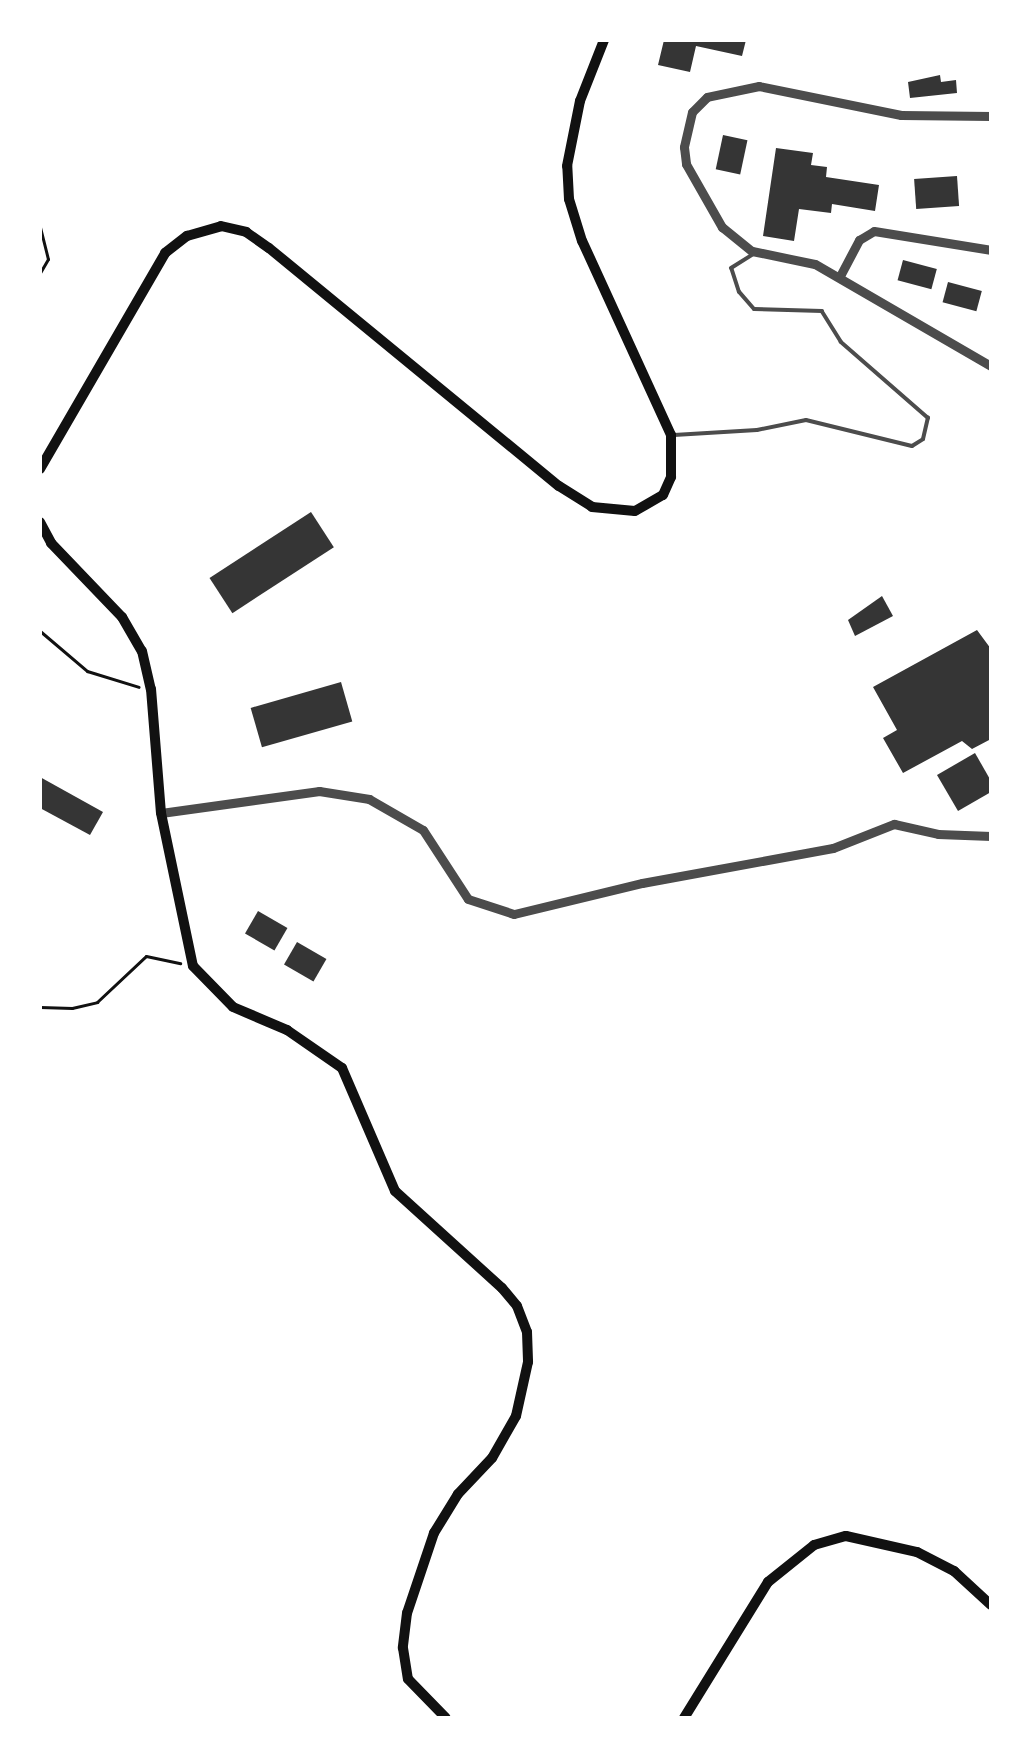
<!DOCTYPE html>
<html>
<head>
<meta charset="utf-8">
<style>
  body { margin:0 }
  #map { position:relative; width:1031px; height:1758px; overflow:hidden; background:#fff; font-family:Arial,sans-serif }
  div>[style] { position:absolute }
  .building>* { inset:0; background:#353535; transform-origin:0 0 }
  .path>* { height:3px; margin:-1.5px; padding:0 1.5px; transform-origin:1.5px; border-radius:1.5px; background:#111 }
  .service>* { height:4px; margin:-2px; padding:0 2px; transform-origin:2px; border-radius:2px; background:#4c4c4c }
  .tertiary>* { height:9px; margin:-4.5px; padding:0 4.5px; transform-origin:4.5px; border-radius:4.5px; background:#4c4c4c }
  .secondary>* { height:10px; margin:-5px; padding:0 5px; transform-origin:5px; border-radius:5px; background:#111 }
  span { translate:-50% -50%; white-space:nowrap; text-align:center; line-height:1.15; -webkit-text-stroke:6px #fff; paint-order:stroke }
  .frame { position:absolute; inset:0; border:42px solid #fff; pointer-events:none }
</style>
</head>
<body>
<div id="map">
  <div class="building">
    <i style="clip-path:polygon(664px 40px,746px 40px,742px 56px,696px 46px,690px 72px,658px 65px)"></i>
    <i style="clip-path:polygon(940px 75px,941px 82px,956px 80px,957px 93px,910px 98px,908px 82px)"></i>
    <i style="left:723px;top:135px;width:25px;height:35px;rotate:12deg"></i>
    <i style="clip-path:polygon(776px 148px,813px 153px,811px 165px,827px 167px,826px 177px,879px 185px,875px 211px,832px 204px,831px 213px,799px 209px,794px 241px,763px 236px)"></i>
    <i style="left:957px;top:176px;width:30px;height:43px;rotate:86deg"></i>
    <i style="left:903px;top:260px;width:35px;height:21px;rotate:15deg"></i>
    <i style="left:948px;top:282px;width:35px;height:21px;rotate:15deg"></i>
    <i style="left:311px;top:512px;width:42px;height:121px;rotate:57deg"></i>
    <i style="clip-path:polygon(882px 596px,893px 616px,855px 636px,848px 620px)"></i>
    <i style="clip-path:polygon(977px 630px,991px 649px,991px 739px,972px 749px,962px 741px,903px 773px,883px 738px,897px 730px,873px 687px)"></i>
    <i style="left:341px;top:682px;width:41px;height:94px;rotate:74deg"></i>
    <i style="clip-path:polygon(975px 753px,991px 781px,991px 792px,958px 811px,937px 775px)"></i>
    <i style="clip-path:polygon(40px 777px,103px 812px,90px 835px,40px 808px)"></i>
    <i style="left:258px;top:911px;width:34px;height:26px;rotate:30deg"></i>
    <i style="left:297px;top:942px;width:34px;height:26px;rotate:30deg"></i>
  </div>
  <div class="path">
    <i style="left:40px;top:227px;width:33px;rotate:76deg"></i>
    <i style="left:48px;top:259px;width:16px;rotate:120deg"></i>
    <i style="left:40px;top:631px;width:62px;rotate:40.4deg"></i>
    <i style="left:87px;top:671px;width:54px;rotate:17.1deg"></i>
    <i style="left:40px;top:1007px;width:32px;rotate:2deg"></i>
    <i style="left:72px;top:1008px;width:26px;rotate:-13deg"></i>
    <i style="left:97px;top:1002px;width:67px;rotate:-43.2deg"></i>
    <i style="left:146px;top:956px;width:35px;rotate:12deg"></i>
  </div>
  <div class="service">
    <i style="left:674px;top:435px;width:83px;rotate:-3.4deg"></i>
    <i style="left:757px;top:430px;width:50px;rotate:-11.5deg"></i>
    <i style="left:806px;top:420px;width:109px;rotate:13.8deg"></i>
    <i style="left:912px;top:446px;width:13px;rotate:-32deg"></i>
    <i style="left:923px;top:439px;width:22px;rotate:-77deg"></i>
    <i style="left:928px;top:418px;width:116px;rotate:-138.9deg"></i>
    <i style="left:841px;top:342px;width:36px;rotate:-122deg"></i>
    <i style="left:822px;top:311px;width:68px;rotate:-178.3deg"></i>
    <i style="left:754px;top:309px;width:23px;rotate:-131deg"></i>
    <i style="left:739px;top:292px;width:25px;rotate:-108deg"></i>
    <i style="left:731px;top:268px;width:28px;rotate:-32deg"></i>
  </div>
  <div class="tertiary">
    <i style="left:991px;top:116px;width:90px;rotate:-179.4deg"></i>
    <i style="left:901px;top:115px;width:145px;rotate:-168.5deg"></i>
    <i style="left:759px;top:86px;width:53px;rotate:168.1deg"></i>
    <i style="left:707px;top:97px;width:21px;rotate:135deg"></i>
    <i style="left:692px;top:112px;width:36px;rotate:103deg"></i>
    <i style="left:684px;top:147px;width:17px;rotate:83deg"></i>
    <i style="left:686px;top:164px;width:73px;rotate:60.3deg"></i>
    <i style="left:722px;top:227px;width:38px;rotate:39deg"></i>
    <i style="left:752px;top:251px;width:64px;rotate:11.7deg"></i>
    <i style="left:815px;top:264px;width:203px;rotate:30.1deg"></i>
    <i style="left:840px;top:276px;width:41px;rotate:-62.2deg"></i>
    <i style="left:859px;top:240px;width:17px;rotate:-31deg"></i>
    <i style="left:874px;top:231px;width:119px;rotate:9.2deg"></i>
    <i style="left:161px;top:813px;width:160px;rotate:-7.9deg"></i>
    <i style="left:319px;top:791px;width:51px;rotate:9.1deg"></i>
    <i style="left:369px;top:799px;width:62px;rotate:29.9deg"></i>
    <i style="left:423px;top:830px;width:82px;rotate:56.9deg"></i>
    <i style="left:468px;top:899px;width:48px;rotate:18.1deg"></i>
    <i style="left:514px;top:914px;width:132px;rotate:-13.6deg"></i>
    <i style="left:642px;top:883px;width:194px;rotate:-10.4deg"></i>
    <i style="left:833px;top:848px;width:66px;rotate:-21.5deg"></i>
    <i style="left:894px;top:824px;width:45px;rotate:12.8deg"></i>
    <i style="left:938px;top:834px;width:53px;rotate:2.2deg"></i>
  </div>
  <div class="secondary">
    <i style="left:40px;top:469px;width:250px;rotate:-59.9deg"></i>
    <i style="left:165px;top:253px;width:28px;rotate:-38deg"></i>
    <i style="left:187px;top:236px;width:35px;rotate:-16deg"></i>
    <i style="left:221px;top:226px;width:26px;rotate:13deg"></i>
    <i style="left:246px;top:232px;width:28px;rotate:35deg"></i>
    <i style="left:269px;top:248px;width:375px;rotate:39.4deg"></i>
    <i style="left:559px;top:486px;width:39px;rotate:32deg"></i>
    <i style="left:592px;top:507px;width:43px;rotate:5.3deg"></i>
    <i style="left:635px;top:511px;width:32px;rotate:-30deg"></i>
    <i style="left:663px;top:495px;width:20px;rotate:-66deg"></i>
    <i style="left:671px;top:477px;width:42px;rotate:-90deg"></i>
    <i style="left:671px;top:435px;width:213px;rotate:-114.6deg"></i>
    <i style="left:582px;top:241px;width:44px;rotate:-107.2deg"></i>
    <i style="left:569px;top:199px;width:33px;rotate:-93deg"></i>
    <i style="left:567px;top:166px;width:66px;rotate:-78.7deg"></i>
    <i style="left:580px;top:101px;width:66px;rotate:-68.5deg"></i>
    <i style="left:40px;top:522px;width:24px;rotate:62deg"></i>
    <i style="left:51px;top:543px;width:103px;rotate:46.2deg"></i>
    <i style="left:122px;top:617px;width:39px;rotate:60deg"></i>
    <i style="left:142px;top:651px;width:39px;rotate:77deg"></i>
    <i style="left:151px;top:689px;width:124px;rotate:85.4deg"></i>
    <i style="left:161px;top:813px;width:156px;rotate:78.2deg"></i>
    <i style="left:193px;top:966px;width:57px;rotate:45.7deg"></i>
    <i style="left:233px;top:1007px;width:59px;rotate:23.1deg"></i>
    <i style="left:287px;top:1030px;width:67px;rotate:34.6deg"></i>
    <i style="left:342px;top:1068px;width:134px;rotate:66.7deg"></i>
    <i style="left:395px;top:1191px;width:144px;rotate:42.2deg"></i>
    <i style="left:502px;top:1288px;width:23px;rotate:50deg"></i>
    <i style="left:517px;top:1306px;width:28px;rotate:69deg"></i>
    <i style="left:527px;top:1332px;width:30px;rotate:88deg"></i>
    <i style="left:528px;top:1362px;width:55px;rotate:102.5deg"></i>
    <i style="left:516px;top:1416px;width:48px;rotate:119.7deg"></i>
    <i style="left:492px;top:1458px;width:50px;rotate:133.4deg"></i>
    <i style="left:458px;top:1494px;width:46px;rotate:121.6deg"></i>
    <i style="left:434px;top:1533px;width:84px;rotate:108.6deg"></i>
    <i style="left:407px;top:1613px;width:35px;rotate:97deg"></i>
    <i style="left:403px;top:1648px;width:31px;rotate:81deg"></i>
    <i style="left:408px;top:1679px;width:54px;rotate:45.7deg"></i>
    <i style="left:684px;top:1718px;width:160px;rotate:-58.3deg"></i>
    <i style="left:768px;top:1582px;width:59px;rotate:-38.8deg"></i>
    <i style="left:814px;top:1545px;width:33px;rotate:-16deg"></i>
    <i style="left:846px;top:1536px;width:73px;rotate:12.7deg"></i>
    <i style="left:917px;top:1552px;width:42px;rotate:27.2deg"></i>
    <i style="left:954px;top:1571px;width:50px;rotate:42.6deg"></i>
  </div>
  <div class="frame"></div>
</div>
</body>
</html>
